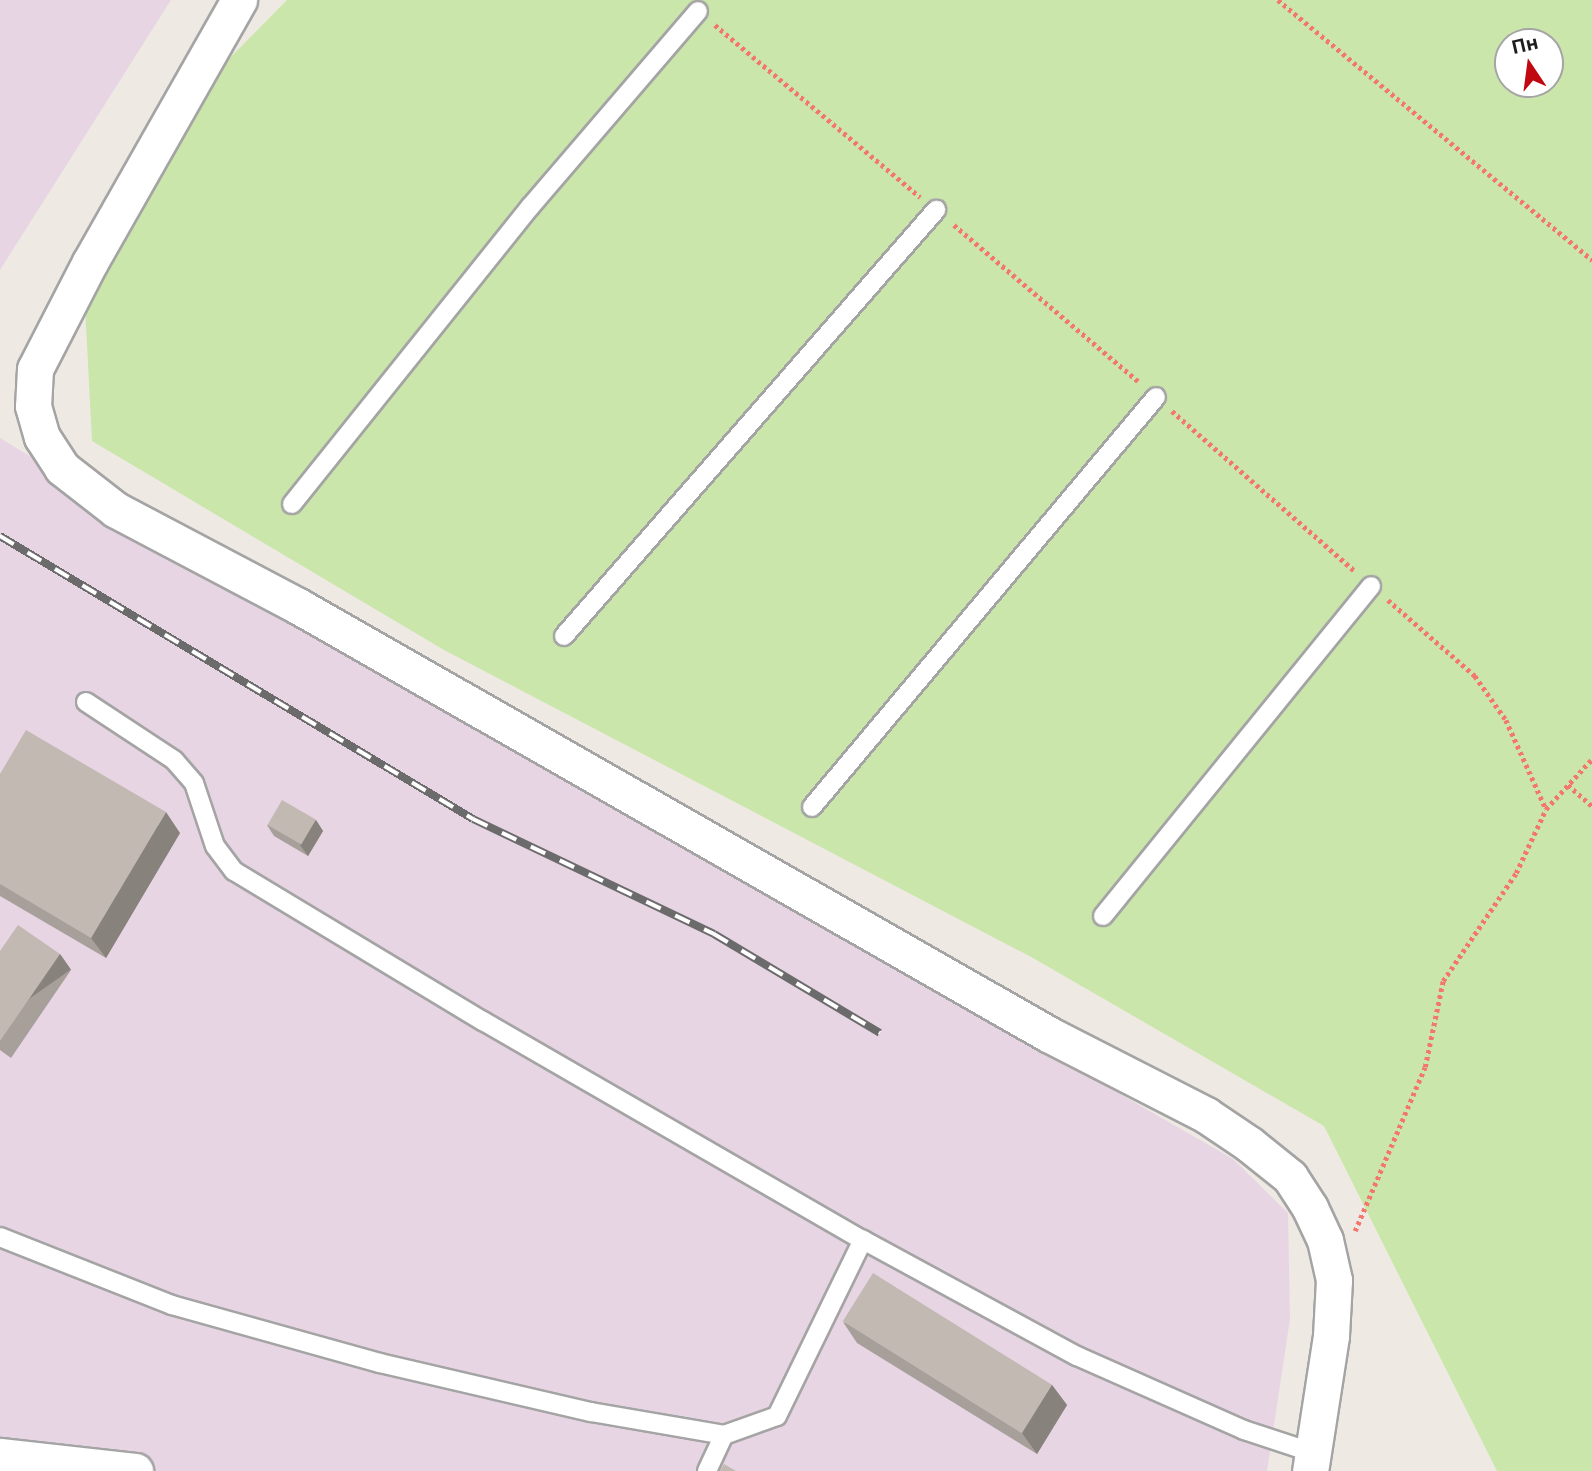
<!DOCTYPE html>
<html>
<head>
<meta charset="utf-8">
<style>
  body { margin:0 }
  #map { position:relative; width:1592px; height:1471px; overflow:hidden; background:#eeeae3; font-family:"Noto Sans",sans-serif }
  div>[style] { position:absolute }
  .industrial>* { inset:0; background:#e7d5e4 }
  .grass>* { inset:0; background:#cae6ab }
  .path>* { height:4.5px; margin-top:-2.25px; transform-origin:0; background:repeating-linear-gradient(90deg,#f4776e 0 3.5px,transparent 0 7px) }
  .roads { filter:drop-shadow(2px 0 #a4a4a4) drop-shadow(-2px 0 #a4a4a4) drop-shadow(0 2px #a4a4a4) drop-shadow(0 -2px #a4a4a4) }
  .lane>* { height:18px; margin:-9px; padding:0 9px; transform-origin:9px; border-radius:9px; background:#fff }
  .street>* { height:35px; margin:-17.5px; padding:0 17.5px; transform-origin:17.5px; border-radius:17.5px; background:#fff }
  .rail>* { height:8px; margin-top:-4px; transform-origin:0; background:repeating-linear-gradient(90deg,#fff 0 16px,#6b6b6b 0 32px); box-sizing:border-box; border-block:2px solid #6b6b6b }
  .wall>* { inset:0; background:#a79f9a }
  .shaded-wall>* { inset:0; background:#88827d; transform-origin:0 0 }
  .building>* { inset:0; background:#c2b9b3; transform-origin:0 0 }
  span { translate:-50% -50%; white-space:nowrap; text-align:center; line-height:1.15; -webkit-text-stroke:5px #fff; paint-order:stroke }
  .north { position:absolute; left:1494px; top:28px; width:70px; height:70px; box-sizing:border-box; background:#fff; border:2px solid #a5a5a5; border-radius:50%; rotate:347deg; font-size:19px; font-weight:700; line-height:28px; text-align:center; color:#1d1d1d }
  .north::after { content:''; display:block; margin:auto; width:24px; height:32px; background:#c10810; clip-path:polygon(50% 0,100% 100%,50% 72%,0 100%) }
</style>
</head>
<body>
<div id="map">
  <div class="industrial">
    <i style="clip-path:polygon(0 0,171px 0,0 270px)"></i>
    <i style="clip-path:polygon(0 438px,350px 651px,1233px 1159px,1288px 1213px,1290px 1319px,1267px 1471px,0 1471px)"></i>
  </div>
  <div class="grass">
    <i style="clip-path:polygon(evenodd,287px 0,1592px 0,1592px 1471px,1497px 1471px,1324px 1126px,1033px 958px,444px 650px,92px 441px,85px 306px,213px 75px,287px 0,1508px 42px,1550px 42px,1550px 84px,1508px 84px,1508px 42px)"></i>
  </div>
  <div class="path">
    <i style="left:1278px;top:0;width:408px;rotate:39.6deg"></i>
    <i style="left:715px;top:25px;width:268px;rotate:40deg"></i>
    <i style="left:954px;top:225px;width:243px;rotate:40.3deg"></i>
    <i style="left:1172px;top:411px;width:243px;rotate:41.2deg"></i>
    <i style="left:1388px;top:600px;width:116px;rotate:41.1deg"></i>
    <i style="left:1475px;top:676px;width:54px;rotate:54.8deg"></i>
    <i style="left:1506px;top:720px;width:98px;rotate:65.8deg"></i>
    <i style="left:1568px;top:785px;width:32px;rotate:41deg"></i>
    <i style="left:1355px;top:1231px;width:178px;rotate:-66.9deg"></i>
    <i style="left:1425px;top:1067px;width:88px;rotate:-78.2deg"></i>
    <i style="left:1443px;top:981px;width:130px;rotate:-55.9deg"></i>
    <i style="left:1516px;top:873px;width:71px;rotate:-64.9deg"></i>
    <i style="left:1546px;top:809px;width:68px;rotate:-47.4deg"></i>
  </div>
  <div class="roads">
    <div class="lane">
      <i style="left:292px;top:504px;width:381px;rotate:-51.3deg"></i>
      <i style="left:530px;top:207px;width:258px;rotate:-49.4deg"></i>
      <i style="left:564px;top:636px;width:566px;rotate:-48.87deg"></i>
      <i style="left:86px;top:702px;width:105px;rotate:33.4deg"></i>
      <i style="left:174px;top:760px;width:30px;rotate:49deg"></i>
      <i style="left:194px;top:783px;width:66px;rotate:71.6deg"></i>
      <i style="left:215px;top:846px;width:31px;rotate:53deg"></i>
      <i style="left:234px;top:871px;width:291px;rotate:31.1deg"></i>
      <i style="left:483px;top:1021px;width:439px;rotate:30deg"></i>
      <i style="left:863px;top:1240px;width:243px;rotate:28.5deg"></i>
      <i style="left:1077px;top:1356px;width:183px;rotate:23.9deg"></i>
      <i style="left:1244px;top:1430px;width:74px;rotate:18.2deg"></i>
      <i style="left:812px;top:807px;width:535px;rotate:-50deg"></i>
      <i style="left:1103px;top:916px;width:425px;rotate:-50.9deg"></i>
      <i style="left:0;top:1237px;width:185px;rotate:21.6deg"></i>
      <i style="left:172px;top:1305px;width:216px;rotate:15.6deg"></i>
      <i style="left:380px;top:1363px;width:217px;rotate:13.1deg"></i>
      <i style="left:591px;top:1412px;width:135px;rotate:9.8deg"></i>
      <i style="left:724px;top:1435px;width:56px;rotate:-19.7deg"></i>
      <i style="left:777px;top:1416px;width:196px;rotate:-64deg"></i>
      <i style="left:707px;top:1471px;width:40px;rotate:-65deg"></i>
    </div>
    <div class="street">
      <i style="left:239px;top:0;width:301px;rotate:119.6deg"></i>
      <i style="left:90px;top:262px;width:120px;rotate:117.2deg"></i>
      <i style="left:35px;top:369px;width:37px;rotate:93deg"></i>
      <i style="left:33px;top:406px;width:32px;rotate:74deg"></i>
      <i style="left:42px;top:437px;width:37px;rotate:57deg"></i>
      <i style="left:62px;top:468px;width:68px;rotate:37.9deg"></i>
      <i style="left:116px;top:510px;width:206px;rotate:27.8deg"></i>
      <i style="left:298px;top:606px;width:864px;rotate:29.71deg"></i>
      <i style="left:1048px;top:1034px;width:178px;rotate:27.1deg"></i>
      <i style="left:1206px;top:1115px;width:52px;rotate:34deg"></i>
      <i style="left:1249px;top:1144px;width:53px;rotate:38.8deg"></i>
      <i style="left:1290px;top:1177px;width:37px;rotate:57deg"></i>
      <i style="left:1310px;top:1208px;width:35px;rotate:65deg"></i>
      <i style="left:1325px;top:1240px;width:41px;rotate:77.3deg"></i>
      <i style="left:1334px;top:1280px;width:56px;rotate:93.1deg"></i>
      <i style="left:1331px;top:1336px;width:137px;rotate:98.8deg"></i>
      <i style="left:0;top:1456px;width:136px;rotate:6.3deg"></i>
    </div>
  </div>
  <div class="rail">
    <i style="left:0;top:536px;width:551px;rotate:30.89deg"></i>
    <i style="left:473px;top:819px;width:267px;rotate:25.5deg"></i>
    <i style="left:714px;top:934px;width:193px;rotate:30.8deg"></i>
  </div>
  <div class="wall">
    <i style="clip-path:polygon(0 774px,180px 833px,106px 958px,0 896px)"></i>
    <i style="clip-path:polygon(316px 820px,323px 831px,308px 856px,274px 836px,267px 825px)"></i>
    <i style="clip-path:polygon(0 951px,60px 954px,71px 970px,11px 1058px,0 1050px)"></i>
    <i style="clip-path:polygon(843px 1322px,1052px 1385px,1067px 1405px,1037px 1454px,857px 1343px)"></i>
  </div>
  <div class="shaded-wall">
    <i style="clip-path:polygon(166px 812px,180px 833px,106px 958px,91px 938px)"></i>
    <i style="clip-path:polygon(316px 820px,323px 831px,308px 856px,300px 845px)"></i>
    <i style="left:60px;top:954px;width:19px;height:107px;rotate:55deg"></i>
    <i style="clip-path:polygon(1052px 1385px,1067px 1405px,1037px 1454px,1022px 1433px)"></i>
  </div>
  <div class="building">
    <i style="clip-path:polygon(26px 730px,166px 812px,91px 938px,0 884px,0 774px)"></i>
    <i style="left:282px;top:800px;width:39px;height:29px;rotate:30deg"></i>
    <i style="clip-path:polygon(18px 925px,60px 954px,0 1041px,0 951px)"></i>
    <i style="left:873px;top:1273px;width:211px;height:57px;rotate:32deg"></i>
    <i style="clip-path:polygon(724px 1464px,736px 1471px,720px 1471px)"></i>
  </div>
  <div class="north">Пн</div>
</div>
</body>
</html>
